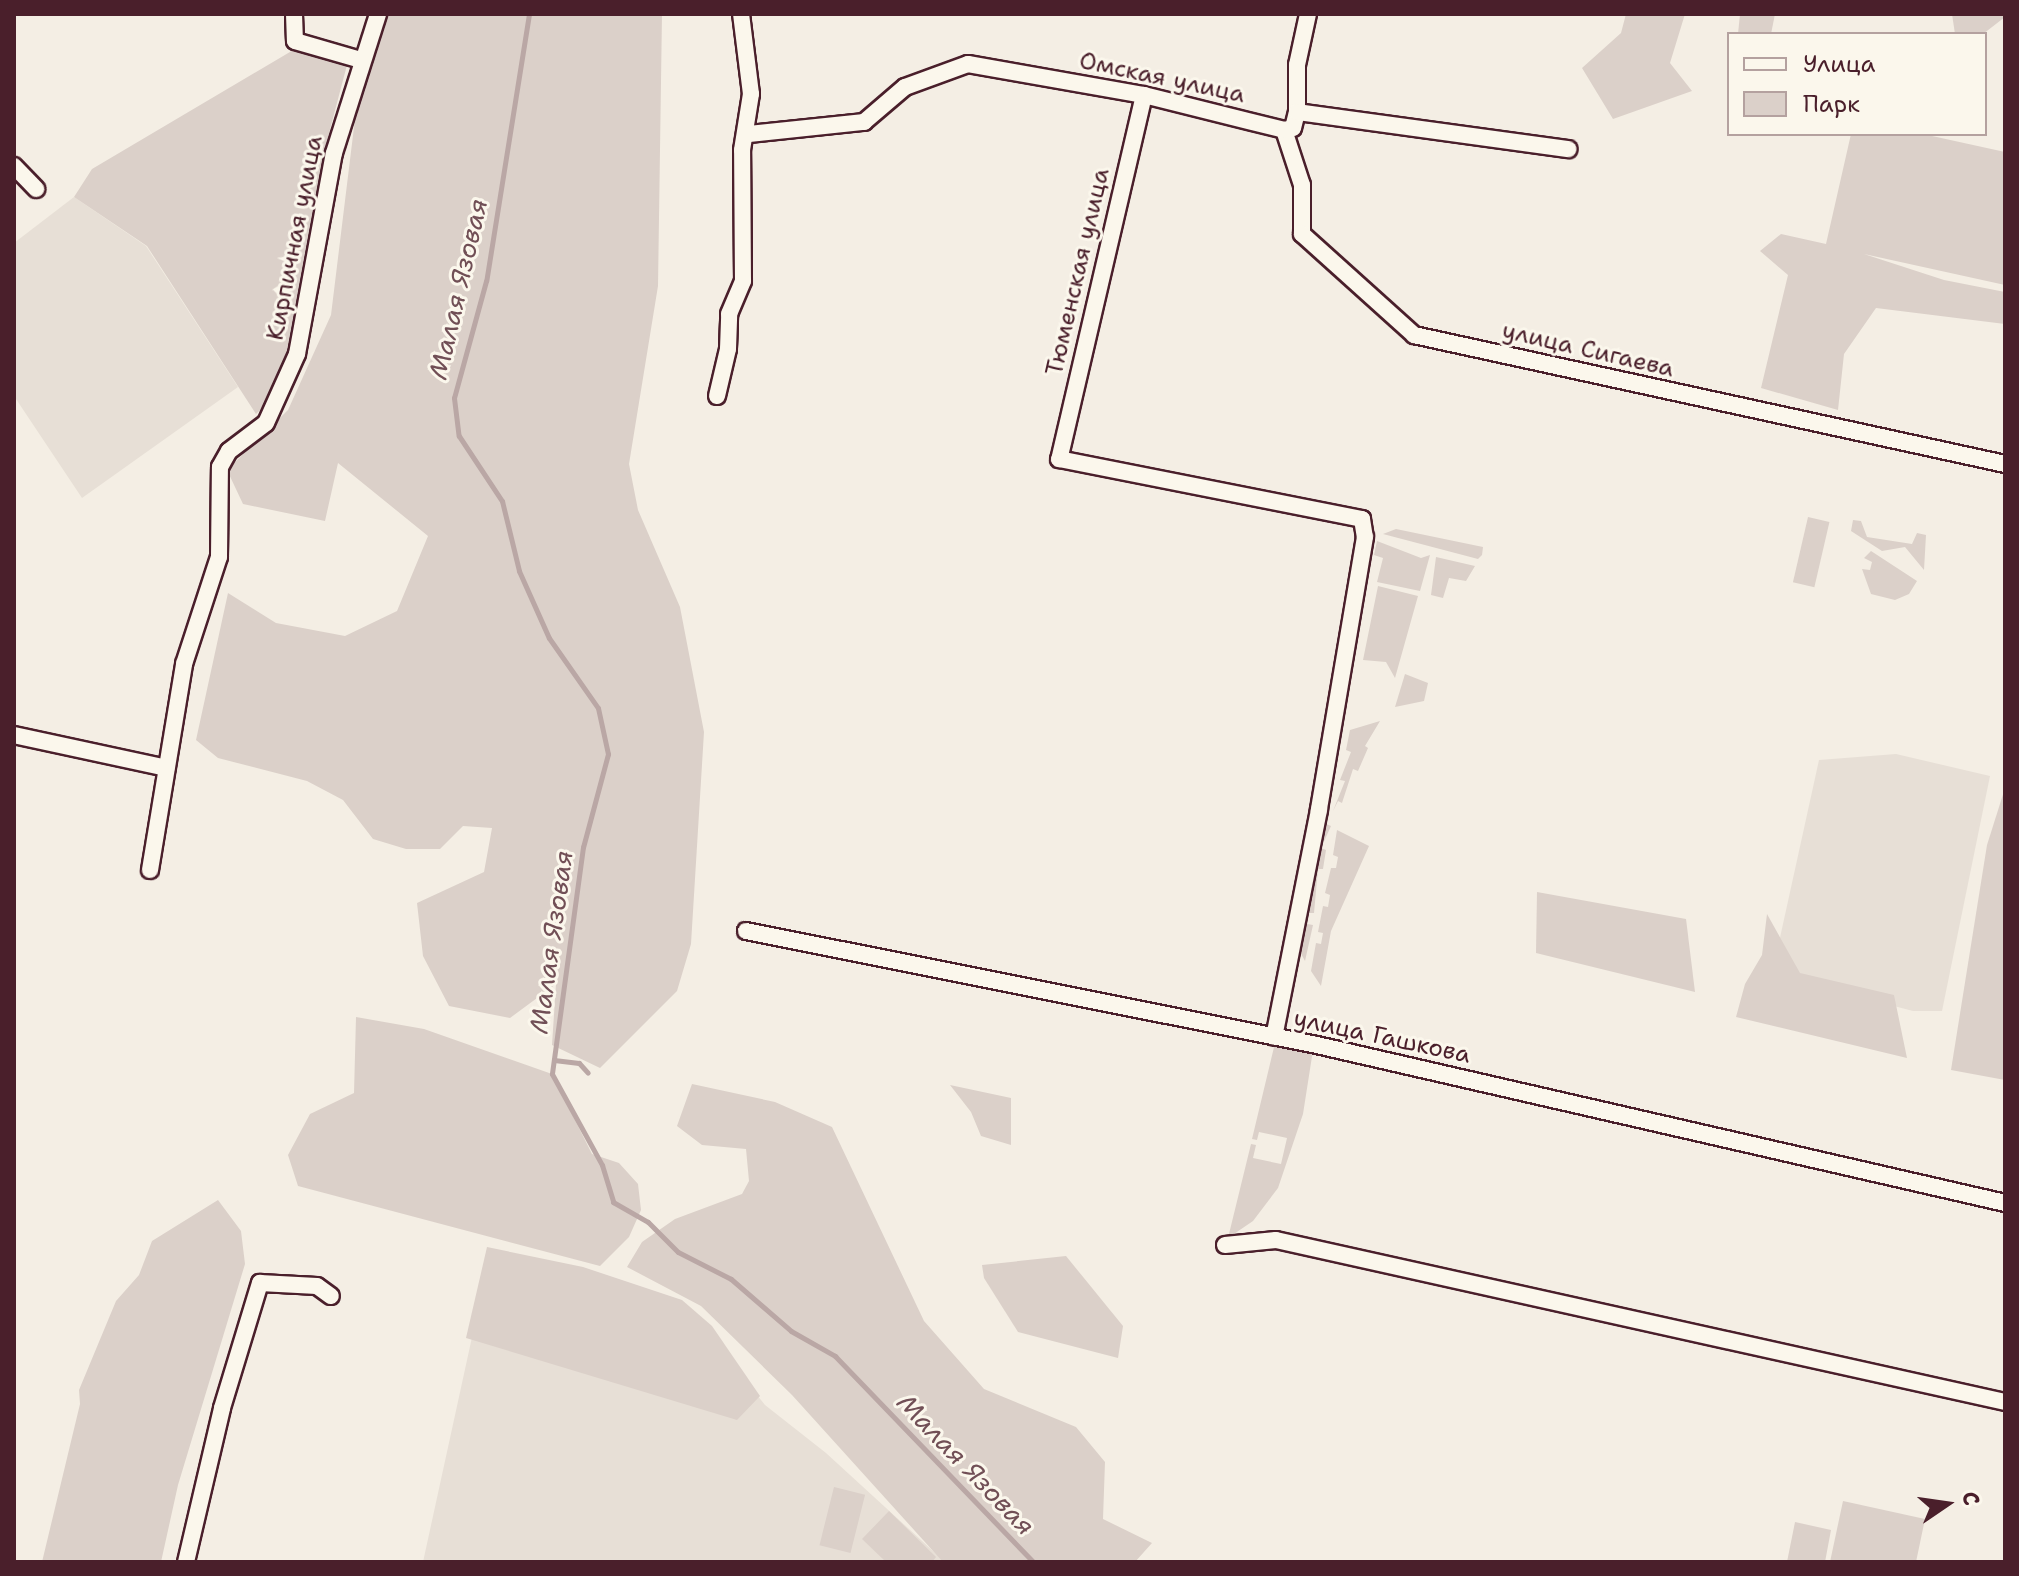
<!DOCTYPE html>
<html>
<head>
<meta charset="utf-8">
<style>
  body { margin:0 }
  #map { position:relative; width:2019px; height:1576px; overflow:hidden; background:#f4eee4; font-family:"Shantell Sans",sans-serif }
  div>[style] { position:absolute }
  .built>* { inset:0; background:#e7dfd6 }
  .green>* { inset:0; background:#dbd0c9; transform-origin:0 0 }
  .stream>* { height:5px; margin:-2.5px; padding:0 2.5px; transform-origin:2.5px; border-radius:2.5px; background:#baa7a5 }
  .roads { filter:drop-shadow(2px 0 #4a1f2b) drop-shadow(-2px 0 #4a1f2b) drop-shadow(0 2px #4a1f2b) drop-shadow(0 -2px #4a1f2b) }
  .minor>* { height:16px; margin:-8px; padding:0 8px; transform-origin:8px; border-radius:8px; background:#fbf7ec }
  span { translate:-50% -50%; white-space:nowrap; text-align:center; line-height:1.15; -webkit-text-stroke:6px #fbf7ec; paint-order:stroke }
  .street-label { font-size:24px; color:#4a1f2b }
  .water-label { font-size:26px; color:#714f56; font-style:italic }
  .frame { position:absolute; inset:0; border:16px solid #4a1f2b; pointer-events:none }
  .legend { position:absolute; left:1727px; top:32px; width:260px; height:104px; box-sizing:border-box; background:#fbf7ec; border:2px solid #b4a19f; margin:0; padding:10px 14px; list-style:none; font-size:24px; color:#4a1f2b }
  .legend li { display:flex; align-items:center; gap:16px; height:40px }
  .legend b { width:40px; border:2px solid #b4a19f }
  .north { position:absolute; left:1907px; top:1464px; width:80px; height:80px; -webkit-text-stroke:6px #fbf7ec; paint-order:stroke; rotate:77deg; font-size:22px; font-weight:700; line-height:32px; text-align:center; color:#4a1f2b }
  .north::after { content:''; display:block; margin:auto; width:28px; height:36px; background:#4a1f2b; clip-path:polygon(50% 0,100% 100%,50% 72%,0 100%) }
</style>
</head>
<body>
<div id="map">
  <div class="built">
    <i style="clip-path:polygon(74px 197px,146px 246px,238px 387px,82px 498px,14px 396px,14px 243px)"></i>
    <i style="clip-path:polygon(1896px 754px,1990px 776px,1942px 1011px,1913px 1011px,1772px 974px,1819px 760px)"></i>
    <i style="clip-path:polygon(491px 1250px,681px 1300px,765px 1405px,826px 1453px,945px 1562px,423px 1562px)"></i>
  </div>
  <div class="green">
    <i style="clip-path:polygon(389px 14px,662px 14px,658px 286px,629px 464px,638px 510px,680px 607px,704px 732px,691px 944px,677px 991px,600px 1068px,552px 1045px,556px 984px,510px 1018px,449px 1006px,423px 956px,417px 903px,484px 872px,492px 828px,463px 826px,440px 849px,406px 849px,373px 839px,343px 800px,307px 781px,218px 758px,196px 740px,228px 593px,276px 623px,345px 636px,397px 611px,428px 536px,338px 463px,325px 521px,243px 504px,227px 470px,288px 410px,331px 315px,355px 119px)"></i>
    <i style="clip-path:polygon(1626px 14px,1685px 14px,1670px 63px,1692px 91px,1613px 119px,1582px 68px,1621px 33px)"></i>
    <i style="clip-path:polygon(1740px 14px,1775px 14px,1771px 34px,1738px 34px)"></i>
    <i style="clip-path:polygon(1952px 14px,2005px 14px,2005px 17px,1983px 34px,1955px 34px)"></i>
    <i style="clip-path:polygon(295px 49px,347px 65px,328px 137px,292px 352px,277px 394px,256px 414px,147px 246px,74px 197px,92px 169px)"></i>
    <i style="clip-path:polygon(1851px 134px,1923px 134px,2005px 152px,2005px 285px,1864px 254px,1944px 280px,2005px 292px,2005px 324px,1876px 308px,1844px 354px,1838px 410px,1761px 388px,1788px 275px,1760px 251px,1781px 234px,1826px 244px)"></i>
    <i style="left:1808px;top:517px;width:22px;height:67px;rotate:13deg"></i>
    <i style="clip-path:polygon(1853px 520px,1861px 521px,1867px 537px,1912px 544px,1917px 533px,1926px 535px,1924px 570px,1905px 547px,1882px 551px,1851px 531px)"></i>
    <i style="clip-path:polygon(1396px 529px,1483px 547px,1482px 555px,1478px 559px,1383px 534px)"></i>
    <i style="clip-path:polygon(1377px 541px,1421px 558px,1430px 555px,1420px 591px,1377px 582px,1383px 558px,1374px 555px)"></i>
    <i style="clip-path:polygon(1871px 551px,1917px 581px,1909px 594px,1895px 600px,1871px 594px,1862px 569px,1870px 570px,1872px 562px,1864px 558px)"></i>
    <i style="clip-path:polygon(1436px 557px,1475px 566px,1466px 581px,1449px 578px,1443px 598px,1431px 595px)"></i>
    <i style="clip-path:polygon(1378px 586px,1418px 596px,1395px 678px,1386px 662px,1363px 660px)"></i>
    <i style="clip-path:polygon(1405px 674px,1428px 683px,1424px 701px,1395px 707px)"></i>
    <i style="clip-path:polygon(1380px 721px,1365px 746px,1368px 748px,1358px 771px,1353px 769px,1342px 803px,1338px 801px,1333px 811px,1345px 781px,1340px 780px,1351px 752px,1346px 750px,1350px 730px)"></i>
    <i style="clip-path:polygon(2005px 788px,2005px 1080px,1951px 1070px,1987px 845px)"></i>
    <i style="clip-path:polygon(1321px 822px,1331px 826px,1321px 848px,1326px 850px,1323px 869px,1318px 869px,1314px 913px,1309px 913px,1307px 924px,1313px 925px,1305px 961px,1298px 948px)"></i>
    <i style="clip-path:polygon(1337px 830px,1369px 846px,1331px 931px,1321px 986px,1311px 971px,1316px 943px,1321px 944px,1323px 933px,1318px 932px,1323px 906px,1328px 907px,1330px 895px,1325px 893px,1331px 868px,1336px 868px,1338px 857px,1333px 855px)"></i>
    <i style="clip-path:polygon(1537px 892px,1686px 919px,1695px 992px,1536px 953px)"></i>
    <i style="clip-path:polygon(1767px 914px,1800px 973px,1894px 995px,1907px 1058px,1736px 1017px,1745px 984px,1762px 955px)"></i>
    <i style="clip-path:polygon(356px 1017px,424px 1029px,552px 1074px,592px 1154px,619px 1163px,638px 1184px,641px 1210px,629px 1237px,600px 1266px,298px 1186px,288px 1155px,310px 1114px,354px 1093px)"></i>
    <i style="clip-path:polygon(1275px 1043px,1313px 1050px,1303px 1114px,1278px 1188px,1253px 1221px,1228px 1238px,1251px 1144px,1256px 1145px,1253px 1158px,1281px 1164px,1287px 1138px,1259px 1132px,1257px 1140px,1252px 1139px)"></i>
    <i style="clip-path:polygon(692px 1084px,775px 1102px,832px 1127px,924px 1321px,984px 1389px,1076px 1427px,1105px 1462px,1103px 1519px,1152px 1543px,1135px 1562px,943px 1562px,792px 1395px,701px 1306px,627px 1267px,642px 1242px,675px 1219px,742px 1194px,749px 1181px,746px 1149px,702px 1145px,677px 1126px)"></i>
    <i style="clip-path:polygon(950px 1085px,1011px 1098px,1011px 1145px,981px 1136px,971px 1112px)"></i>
    <i style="clip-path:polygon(218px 1200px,241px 1231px,245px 1264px,178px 1485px,161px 1562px,42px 1562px,80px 1404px,79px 1390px,116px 1301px,139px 1275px,152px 1241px)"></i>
    <i style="clip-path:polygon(487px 1247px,583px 1267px,682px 1300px,712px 1326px,760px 1396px,737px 1420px,466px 1338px)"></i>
    <i style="clip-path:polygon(1066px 1256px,1123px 1326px,1118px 1358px,1018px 1332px,984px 1278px,982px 1265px)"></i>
    <i style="left:834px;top:1487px;width:32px;height:60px;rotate:14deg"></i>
    <i style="clip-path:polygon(1843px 1501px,1925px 1519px,1916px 1562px,1830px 1562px)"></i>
    <i style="clip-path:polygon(889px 1511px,936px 1557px,932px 1562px,886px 1562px,862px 1539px)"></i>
    <i style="clip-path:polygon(1795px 1522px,1831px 1530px,1825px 1562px,1787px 1562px)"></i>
  </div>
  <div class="stream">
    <i style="left:529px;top:14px;width:270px;rotate:99.1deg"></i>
    <i style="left:486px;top:281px;width:121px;rotate:105.3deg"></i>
    <i style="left:454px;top:398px;width:38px;rotate:83deg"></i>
    <i style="left:459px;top:436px;width:78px;rotate:56.5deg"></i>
    <i style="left:502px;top:501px;width:72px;rotate:76.3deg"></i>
    <i style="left:519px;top:571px;width:73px;rotate:65.9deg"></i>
    <i style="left:549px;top:638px;width:85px;rotate:55deg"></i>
    <i style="left:598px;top:708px;width:47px;rotate:77.7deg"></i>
    <i style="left:608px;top:754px;width:96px;rotate:105deg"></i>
    <i style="left:583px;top:847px;width:229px;rotate:97.8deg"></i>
    <i style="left:552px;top:1074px;width:104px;rotate:61.2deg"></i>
    <i style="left:602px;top:1165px;width:39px;rotate:73deg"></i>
    <i style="left:613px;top:1202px;width:40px;rotate:29.7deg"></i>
    <i style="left:648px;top:1222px;width:42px;rotate:45deg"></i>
    <i style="left:678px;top:1252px;width:59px;rotate:27deg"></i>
    <i style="left:731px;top:1279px;width:79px;rotate:40.9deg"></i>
    <i style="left:791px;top:1331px;width:51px;rotate:29.6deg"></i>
    <i style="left:835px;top:1356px;width:286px;rotate:46.1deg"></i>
    <i style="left:554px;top:1060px;width:25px;rotate:7deg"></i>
    <i style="left:579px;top:1063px;width:13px;rotate:48deg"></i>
  </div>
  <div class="roads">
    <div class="minor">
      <i style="left:294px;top:14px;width:27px;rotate:88deg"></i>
      <i style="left:295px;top:41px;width:69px;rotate:16.1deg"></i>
      <i style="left:1144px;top:95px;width:374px;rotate:103.1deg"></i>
      <i style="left:1059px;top:459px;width:309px;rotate:11.2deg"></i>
      <i style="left:1362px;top:519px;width:18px;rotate:81deg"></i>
      <i style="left:1365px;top:537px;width:277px;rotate:99.6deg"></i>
      <i style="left:1319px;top:810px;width:231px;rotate:101.2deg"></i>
      <i style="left:1297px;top:112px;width:47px;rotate:-90deg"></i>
      <i style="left:1297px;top:65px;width:52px;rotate:-77.8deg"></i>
      <i style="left:1284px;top:130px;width:58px;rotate:71.9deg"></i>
      <i style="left:1302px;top:185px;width:49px;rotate:90deg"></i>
      <i style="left:1302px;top:234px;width:151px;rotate:42deg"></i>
      <i style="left:1414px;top:335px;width:605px;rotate:12.31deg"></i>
      <i style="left:749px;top:134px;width:116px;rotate:-6deg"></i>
      <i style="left:864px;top:122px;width:54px;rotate:-40.5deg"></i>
      <i style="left:905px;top:87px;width:67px;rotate:-20.1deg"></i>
      <i style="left:968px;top:64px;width:179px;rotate:10deg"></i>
      <i style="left:1144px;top:95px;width:144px;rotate:14deg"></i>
      <i style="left:1284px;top:130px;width:9px;rotate:-13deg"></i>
      <i style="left:1293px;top:128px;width:16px;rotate:-76deg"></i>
      <i style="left:1297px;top:112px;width:274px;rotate:7.8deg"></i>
      <i style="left:14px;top:166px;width:32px;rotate:46deg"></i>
      <i style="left:717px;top:396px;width:48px;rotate:-76.8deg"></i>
      <i style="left:728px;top:349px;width:35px;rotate:-88deg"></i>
      <i style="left:729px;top:314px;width:36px;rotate:-67deg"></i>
      <i style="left:743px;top:281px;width:131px;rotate:-90.4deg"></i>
      <i style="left:742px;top:150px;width:57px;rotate:-80.9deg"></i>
      <i style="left:751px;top:94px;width:81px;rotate:-97.1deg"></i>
      <i style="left:14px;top:735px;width:156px;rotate:12.2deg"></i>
      <i style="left:150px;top:870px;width:209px;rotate:-80.6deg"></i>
      <i style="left:184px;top:664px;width:113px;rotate:-71.9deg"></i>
      <i style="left:219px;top:557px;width:90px;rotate:-89.4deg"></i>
      <i style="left:220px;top:467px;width:18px;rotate:-61deg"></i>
      <i style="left:229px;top:451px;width:46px;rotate:-37.1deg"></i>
      <i style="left:266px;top:423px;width:76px;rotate:-65.8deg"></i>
      <i style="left:297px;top:354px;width:204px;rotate:-79.6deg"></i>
      <i style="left:334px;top:153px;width:146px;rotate:-72.4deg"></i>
      <i style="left:746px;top:931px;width:582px;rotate:11.29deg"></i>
      <i style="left:1317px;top:1045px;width:706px;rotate:12.93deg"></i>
      <i style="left:1225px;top:1245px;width:51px;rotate:-5.6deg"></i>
      <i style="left:1276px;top:1240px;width:747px;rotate:12.53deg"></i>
      <i style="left:186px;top:1562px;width:158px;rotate:-76.8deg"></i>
      <i style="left:222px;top:1408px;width:131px;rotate:-73.1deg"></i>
      <i style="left:260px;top:1283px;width:57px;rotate:3deg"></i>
      <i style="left:317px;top:1286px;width:17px;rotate:36deg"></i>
    </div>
  </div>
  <div class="street-label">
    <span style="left:1162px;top:78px;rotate:12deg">Омская улица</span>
    <span style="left:295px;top:238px;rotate:-79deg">Кирпичная улица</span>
    <span style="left:1078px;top:272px;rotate:-77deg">Тюменская улица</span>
    <span style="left:1588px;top:350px;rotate:13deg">улица Сигаева</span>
    <span style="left:1382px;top:1037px;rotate:12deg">улица Гашкова</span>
  </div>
  <div class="water-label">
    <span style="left:458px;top:289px;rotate:-77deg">Малая Язовая</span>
    <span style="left:551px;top:942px;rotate:-82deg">Малая Язовая</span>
    <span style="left:966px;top:1464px;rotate:46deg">Малая Язовая</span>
  </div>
  <div class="frame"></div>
  <ul class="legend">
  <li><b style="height:10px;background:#fbf7ec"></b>Улица</li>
  <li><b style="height:22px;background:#dbd0c9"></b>Парк</li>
  </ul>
  <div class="north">С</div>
</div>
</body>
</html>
